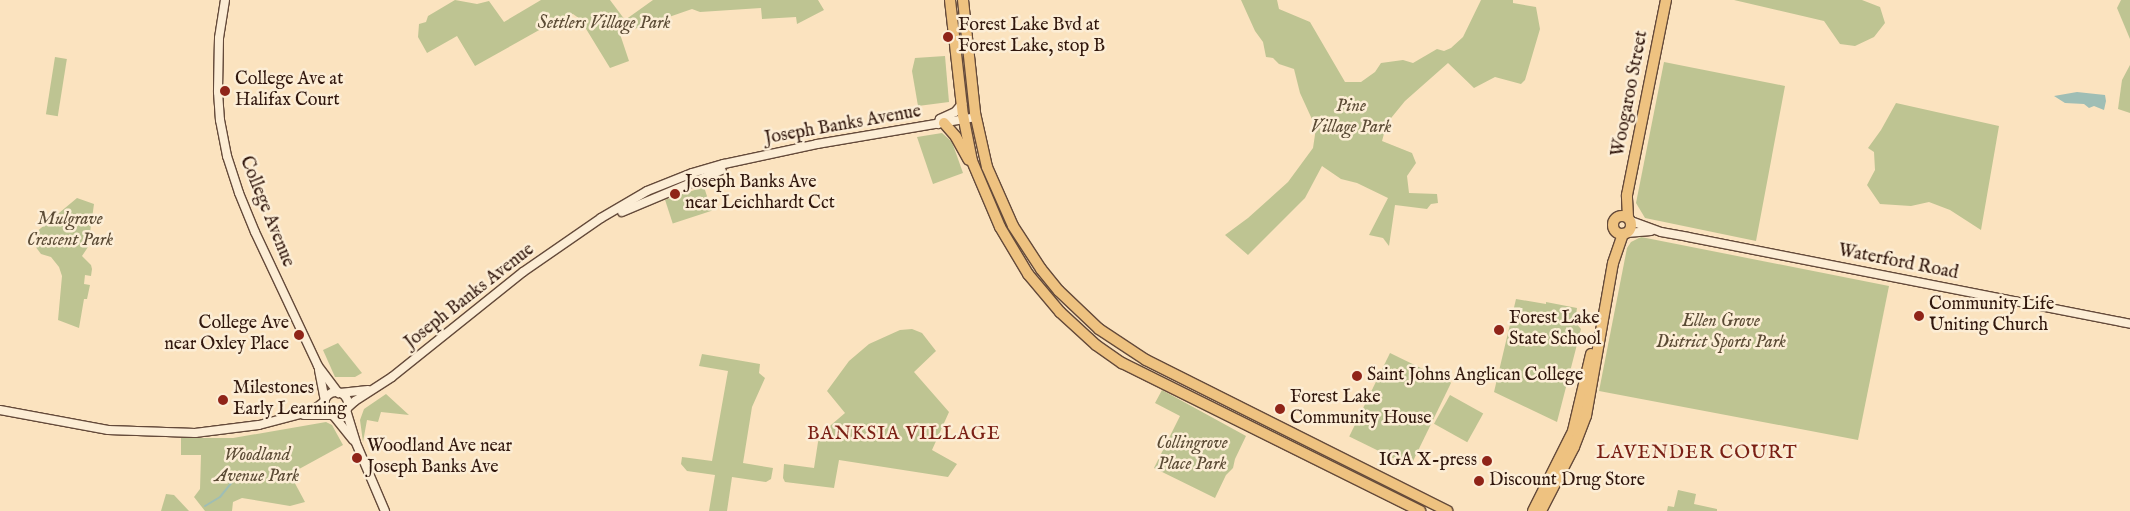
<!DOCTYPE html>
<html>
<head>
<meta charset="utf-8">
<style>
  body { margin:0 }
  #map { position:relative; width:2130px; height:511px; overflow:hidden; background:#fbe3bf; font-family:"IM FELL English",serif }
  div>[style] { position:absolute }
  .green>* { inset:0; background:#bec492; transform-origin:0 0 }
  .water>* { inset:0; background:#9fbeb5 }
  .stream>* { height:2px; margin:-1px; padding:0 1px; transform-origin:1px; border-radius:1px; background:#9fbeb5 }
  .roads { filter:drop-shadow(1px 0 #644a3a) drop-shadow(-1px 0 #644a3a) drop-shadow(0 1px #644a3a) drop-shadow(0 -1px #644a3a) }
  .minor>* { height:8px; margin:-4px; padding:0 4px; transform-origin:4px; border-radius:4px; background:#fcedd5 }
  .minor>.ring { margin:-4px; padding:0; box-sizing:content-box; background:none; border:8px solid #fcedd5; border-radius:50% }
  .major>* { height:10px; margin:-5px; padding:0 5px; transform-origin:5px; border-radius:5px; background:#eec280 }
  .major>.ring { margin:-5px; padding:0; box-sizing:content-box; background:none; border:10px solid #eec280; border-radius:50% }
  .dots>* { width:14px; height:14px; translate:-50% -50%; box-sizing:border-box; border:2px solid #fcedd5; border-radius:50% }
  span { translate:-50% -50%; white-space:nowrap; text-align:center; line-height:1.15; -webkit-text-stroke:5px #fcedd5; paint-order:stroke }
  .park-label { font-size:18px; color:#5b4b35; font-style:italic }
  .poi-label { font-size:18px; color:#31170d }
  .left { translate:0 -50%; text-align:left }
  .right { translate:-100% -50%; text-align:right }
  .street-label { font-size:18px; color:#31170d }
  .neighbourhood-label { font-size:19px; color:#7a1f14; letter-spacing:1px }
</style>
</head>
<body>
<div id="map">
  <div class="green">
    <i style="clip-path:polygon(455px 0,477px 4px,489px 1px,504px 22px,541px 0,610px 0,625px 20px,653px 0,818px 0,824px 10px,797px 24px,796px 17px,762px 19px,761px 8px,700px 12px,692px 9px,620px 34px,629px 61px,610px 68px,580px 19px,573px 14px,566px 15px,475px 66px,457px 36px,427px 53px,418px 37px,419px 24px,426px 22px,428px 16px)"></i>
    <i style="clip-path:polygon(1241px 0,1277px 0,1279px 9px,1310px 22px,1345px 82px,1361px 82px,1375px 72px,1381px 63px,1403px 60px,1413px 63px,1437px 49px,1444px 51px,1451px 48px,1463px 37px,1481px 0,1513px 0,1513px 3px,1536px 7px,1540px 29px,1525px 80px,1521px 84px,1495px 77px,1474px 88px,1448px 63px,1405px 101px,1387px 123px,1382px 141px,1412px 153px,1416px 163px,1407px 176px,1409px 193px,1437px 194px,1438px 203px,1431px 204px,1427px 209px,1395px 205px,1389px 246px,1383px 238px,1369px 235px,1388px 198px,1357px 183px,1341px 179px,1322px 166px,1305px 198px,1248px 255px,1225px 235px,1248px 218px,1288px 182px,1313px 148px,1316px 128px,1300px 93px,1294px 69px,1279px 64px,1273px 58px,1266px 57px,1263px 42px,1255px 31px)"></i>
    <i style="clip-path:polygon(1734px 0,1862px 0,1880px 7px,1885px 23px,1874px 37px,1855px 46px,1840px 44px,1824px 21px)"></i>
    <i style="clip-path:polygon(2121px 0,2130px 0,2130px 39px,2117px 8px)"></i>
    <i style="clip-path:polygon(945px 56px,949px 102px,918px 106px,912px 71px,915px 58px)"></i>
    <i style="left:55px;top:57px;width:12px;height:58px;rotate:9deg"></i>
    <i style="clip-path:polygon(1664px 62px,1785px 86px,1756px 241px,1645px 218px,1636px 203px)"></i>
    <i style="clip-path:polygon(2130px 65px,2130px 113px,2118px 109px,2122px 80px)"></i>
    <i style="clip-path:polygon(1896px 103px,1999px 126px,1981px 230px,1950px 210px,1929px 202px,1911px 206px,1880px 204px,1867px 185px,1875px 170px,1874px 152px,1868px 148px,1881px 130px)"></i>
    <i style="clip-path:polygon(942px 133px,952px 142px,963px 173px,933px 184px,917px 137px)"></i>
    <i style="left:704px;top:187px;width:25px;height:41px;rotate:72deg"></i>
    <i style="clip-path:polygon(77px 198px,94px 204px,88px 247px,82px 256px,91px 265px,92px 269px,91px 276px,85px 275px,84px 284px,90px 285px,87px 299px,84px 299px,79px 328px,58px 320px,62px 276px,59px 267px,51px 257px,41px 254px,35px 246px,35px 233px)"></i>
    <i style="clip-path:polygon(1641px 237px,1889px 286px,1858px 440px,1599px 391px,1627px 248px,1631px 242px)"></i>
    <i style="clip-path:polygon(1516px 299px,1546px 304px,1546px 302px,1577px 308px,1575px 322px,1581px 329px,1557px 422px,1494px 392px)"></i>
    <i style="clip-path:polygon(912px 329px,922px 333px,936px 351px,914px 372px,949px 412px,932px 450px,957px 464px,948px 477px,839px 460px,834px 488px,785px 482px,783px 478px,784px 464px,814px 468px,818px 442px,824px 431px,845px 413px,827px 391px,849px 361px,869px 344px,900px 330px)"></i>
    <i style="clip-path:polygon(338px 343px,362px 373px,355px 377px,335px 377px,323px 350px)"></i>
    <i style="left:1390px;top:353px;width:68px;height:93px;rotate:26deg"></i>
    <i style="clip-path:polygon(702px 354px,760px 364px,759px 373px,765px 378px,752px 407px,743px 463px,773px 468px,771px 479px,766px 482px,732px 477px,727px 511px,709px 511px,715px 475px,687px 471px,681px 464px,682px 457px,712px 461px,728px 371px,699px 366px)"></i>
    <i style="clip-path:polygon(1162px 390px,1246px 436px,1235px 459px,1233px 468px,1226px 475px,1215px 498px,1154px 468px,1180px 416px,1155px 403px)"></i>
    <i style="clip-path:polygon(386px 394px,409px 415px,381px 412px,378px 422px,367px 420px,363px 442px,360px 420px,364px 409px)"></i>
    <i style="left:1450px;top:395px;width:38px;height:33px;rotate:29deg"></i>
    <i style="clip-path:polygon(326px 422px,332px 425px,343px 445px,290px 474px,305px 502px,290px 506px,242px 498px,233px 502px,232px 511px,205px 511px,194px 497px,200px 489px,201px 455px,181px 455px,181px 438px,233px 438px)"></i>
    <i style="clip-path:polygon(1678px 490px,1696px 494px,1694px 504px,1717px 509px,1717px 511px,1667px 511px,1668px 506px,1674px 507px)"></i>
    <i style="clip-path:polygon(166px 494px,174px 495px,189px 511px,161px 511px)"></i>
  </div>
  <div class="water">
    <i style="clip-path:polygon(2077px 92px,2105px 95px,2106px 101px,2104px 110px,2094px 106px,2089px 108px,2084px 104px,2065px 103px,2054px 96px)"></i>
  </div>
  <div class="stream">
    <i style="left:205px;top:506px;width:17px;rotate:-31deg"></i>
    <i style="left:220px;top:497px;width:21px;rotate:-51deg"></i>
    <i style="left:233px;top:481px;width:17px;rotate:-33deg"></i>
  </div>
  <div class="roads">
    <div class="minor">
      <i style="left:225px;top:0;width:38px;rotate:99deg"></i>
      <i style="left:219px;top:38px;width:54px;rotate:91.1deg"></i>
      <i style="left:218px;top:92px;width:28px;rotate:86deg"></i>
      <i style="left:220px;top:120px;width:37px;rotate:79deg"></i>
      <i style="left:227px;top:156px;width:39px;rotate:72deg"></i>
      <i style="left:239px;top:193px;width:42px;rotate:67.7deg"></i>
      <i style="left:255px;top:232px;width:148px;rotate:64.8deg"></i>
      <i style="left:318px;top:366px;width:34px;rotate:53deg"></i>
      <i style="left:938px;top:124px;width:5px;rotate:-68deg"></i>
      <i style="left:940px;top:119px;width:17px;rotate:-25deg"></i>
      <i style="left:955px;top:112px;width:11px;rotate:-49deg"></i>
      <i style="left:622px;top:212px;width:108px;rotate:-22.8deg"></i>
      <i style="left:1631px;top:221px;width:32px;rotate:20deg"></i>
      <i style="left:1661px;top:232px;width:27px;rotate:10deg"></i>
      <i style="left:1688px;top:237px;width:450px;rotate:11.1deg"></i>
      <i style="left:1627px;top:233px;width:24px;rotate:-5deg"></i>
      <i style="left:319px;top:370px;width:31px;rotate:79deg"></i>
      <i class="ring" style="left:324px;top:392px;width:16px;height:16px"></i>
      <i style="left:340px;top:393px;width:28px;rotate:-6deg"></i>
      <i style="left:346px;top:409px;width:12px;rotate:-42deg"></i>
      <i style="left:355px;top:401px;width:44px;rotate:-33deg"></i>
      <i style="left:392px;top:377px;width:168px;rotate:-38.7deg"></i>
      <i style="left:523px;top:272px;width:95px;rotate:-34.7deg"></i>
      <i style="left:601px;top:218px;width:53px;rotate:-30.4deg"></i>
      <i style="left:647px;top:191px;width:48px;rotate:-21.8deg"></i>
      <i style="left:692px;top:173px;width:33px;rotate:-16deg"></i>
      <i style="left:724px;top:164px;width:95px;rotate:-12.1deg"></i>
      <i style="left:817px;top:144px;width:161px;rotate:-9.6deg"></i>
      <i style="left:0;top:410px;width:110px;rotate:10.5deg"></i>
      <i style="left:108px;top:430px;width:87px;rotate:2deg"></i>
      <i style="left:195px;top:433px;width:64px;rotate:-7.1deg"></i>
      <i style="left:259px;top:425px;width:55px;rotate:-14.8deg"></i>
      <i style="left:312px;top:411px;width:15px;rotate:-37deg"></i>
      <i style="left:346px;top:410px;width:34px;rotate:73deg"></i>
      <i style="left:356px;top:443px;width:74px;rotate:66.9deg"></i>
      <i style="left:304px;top:415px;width:28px"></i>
      <i style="left:333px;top:415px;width:32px;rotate:51deg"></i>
    </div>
    <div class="major">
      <i style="left:950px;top:0;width:116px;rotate:83.6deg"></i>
      <i style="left:963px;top:115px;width:47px;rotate:78.9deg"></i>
      <i style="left:972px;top:161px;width:72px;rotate:67deg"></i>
      <i style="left:1000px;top:227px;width:55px;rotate:59.2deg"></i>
      <i style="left:1028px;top:274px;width:50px;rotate:49.9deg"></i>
      <i style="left:1060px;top:312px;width:49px;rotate:42.5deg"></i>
      <i style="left:1096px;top:345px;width:32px;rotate:35deg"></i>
      <i style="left:1122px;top:363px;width:333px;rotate:26.4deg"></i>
      <i style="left:963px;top:0;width:114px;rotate:83.9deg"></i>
      <i style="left:975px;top:113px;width:55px;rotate:77.5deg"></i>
      <i style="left:987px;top:167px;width:64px;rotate:66.2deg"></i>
      <i style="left:1013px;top:226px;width:51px;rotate:56.9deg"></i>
      <i style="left:1041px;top:269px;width:28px;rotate:51deg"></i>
      <i style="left:1059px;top:291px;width:55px;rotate:43.5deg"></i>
      <i style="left:1099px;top:329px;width:56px;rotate:33.4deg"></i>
      <i style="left:1146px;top:360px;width:337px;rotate:26.6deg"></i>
      <i style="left:944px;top:123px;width:18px;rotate:49deg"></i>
      <i style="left:956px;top:137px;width:26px;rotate:61deg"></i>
      <i class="ring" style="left:1613px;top:216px;width:8px;height:8px"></i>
      <i style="left:1628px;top:217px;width:22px;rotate:-93deg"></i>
      <i style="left:1627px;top:195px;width:199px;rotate:-78.7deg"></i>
      <i style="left:1533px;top:511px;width:89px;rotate:-63.4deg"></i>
      <i style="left:1573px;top:431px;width:79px;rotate:-76.8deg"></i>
      <i style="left:1541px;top:511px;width:72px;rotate:-62.7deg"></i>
      <i style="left:1574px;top:447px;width:33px;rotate:-69deg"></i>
      <i style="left:1586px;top:416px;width:155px;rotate:-80deg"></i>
      <i style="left:1613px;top:263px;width:31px;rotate:-71deg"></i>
    </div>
  </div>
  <div class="dots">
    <i style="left:948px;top:37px;background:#8f2418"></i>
    <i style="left:225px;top:91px;background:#8f2418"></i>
    <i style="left:675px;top:194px;background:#8f2418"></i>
    <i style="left:1919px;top:316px;background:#8f2418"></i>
    <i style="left:1499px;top:330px;background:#8f2418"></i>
    <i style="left:299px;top:335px;background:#8f2418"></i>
    <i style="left:1357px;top:376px;background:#8f2418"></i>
    <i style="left:223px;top:400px;background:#8f2418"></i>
    <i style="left:1280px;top:409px;background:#8f2418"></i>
    <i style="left:357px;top:458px;background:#8f2418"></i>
    <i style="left:1487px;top:461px;background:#8f2418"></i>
    <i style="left:1479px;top:481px;background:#8f2418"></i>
  </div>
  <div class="park-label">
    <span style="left:604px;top:24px">Settlers Village Park</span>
    <span style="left:1351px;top:118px">Pine<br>Village Park</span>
    <span style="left:70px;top:231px">Mulgrave<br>Crescent Park</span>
    <span style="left:1721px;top:333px">Ellen Grove<br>District Sports Park</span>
    <span style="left:1192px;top:455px">Collingrove<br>Place Park</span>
    <span style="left:257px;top:467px">Woodland<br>Avenue Park</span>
  </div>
  <div class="poi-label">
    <span class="left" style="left:958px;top:37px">Forest Lake Bvd at<br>Forest Lake, stop B</span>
    <span class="left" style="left:235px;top:91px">College Ave at<br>Halifax Court</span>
    <span class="left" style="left:685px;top:194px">Joseph Banks Ave<br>near Leichhardt Cct</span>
    <span class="left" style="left:1929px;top:316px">Community Life<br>Uniting Church</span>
    <span class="left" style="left:1509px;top:330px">Forest Lake<br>State School</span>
    <span class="right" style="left:289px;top:335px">College Ave<br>near Oxley Place</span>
    <span class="left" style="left:1367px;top:376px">Saint Johns Anglican College</span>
    <span class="left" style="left:233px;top:400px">Milestones<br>Early Learning</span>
    <span class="left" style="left:1290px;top:409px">Forest Lake<br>Community House</span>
    <span class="left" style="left:367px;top:458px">Woodland Ave near<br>Joseph Banks Ave</span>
    <span class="right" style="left:1477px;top:461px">IGA X-press</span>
    <span class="left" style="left:1489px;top:481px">Discount Drug Store</span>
  </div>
  <div class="street-label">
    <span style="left:1631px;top:94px;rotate:-79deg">Woogaroo Street</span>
    <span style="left:843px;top:126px;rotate:-10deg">Joseph Banks Avenue</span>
    <span style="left:266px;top:212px;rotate:68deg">College Avenue</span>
    <span style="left:1898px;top:263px;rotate:11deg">Waterford Road</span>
    <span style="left:470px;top:297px;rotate:-38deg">Joseph Banks Avenue</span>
  </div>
  <div class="neighbourhood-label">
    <span style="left:904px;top:435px">BANKSIA VILLAGE</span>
    <span style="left:1697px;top:454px">LAVENDER COURT</span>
  </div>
</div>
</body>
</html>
